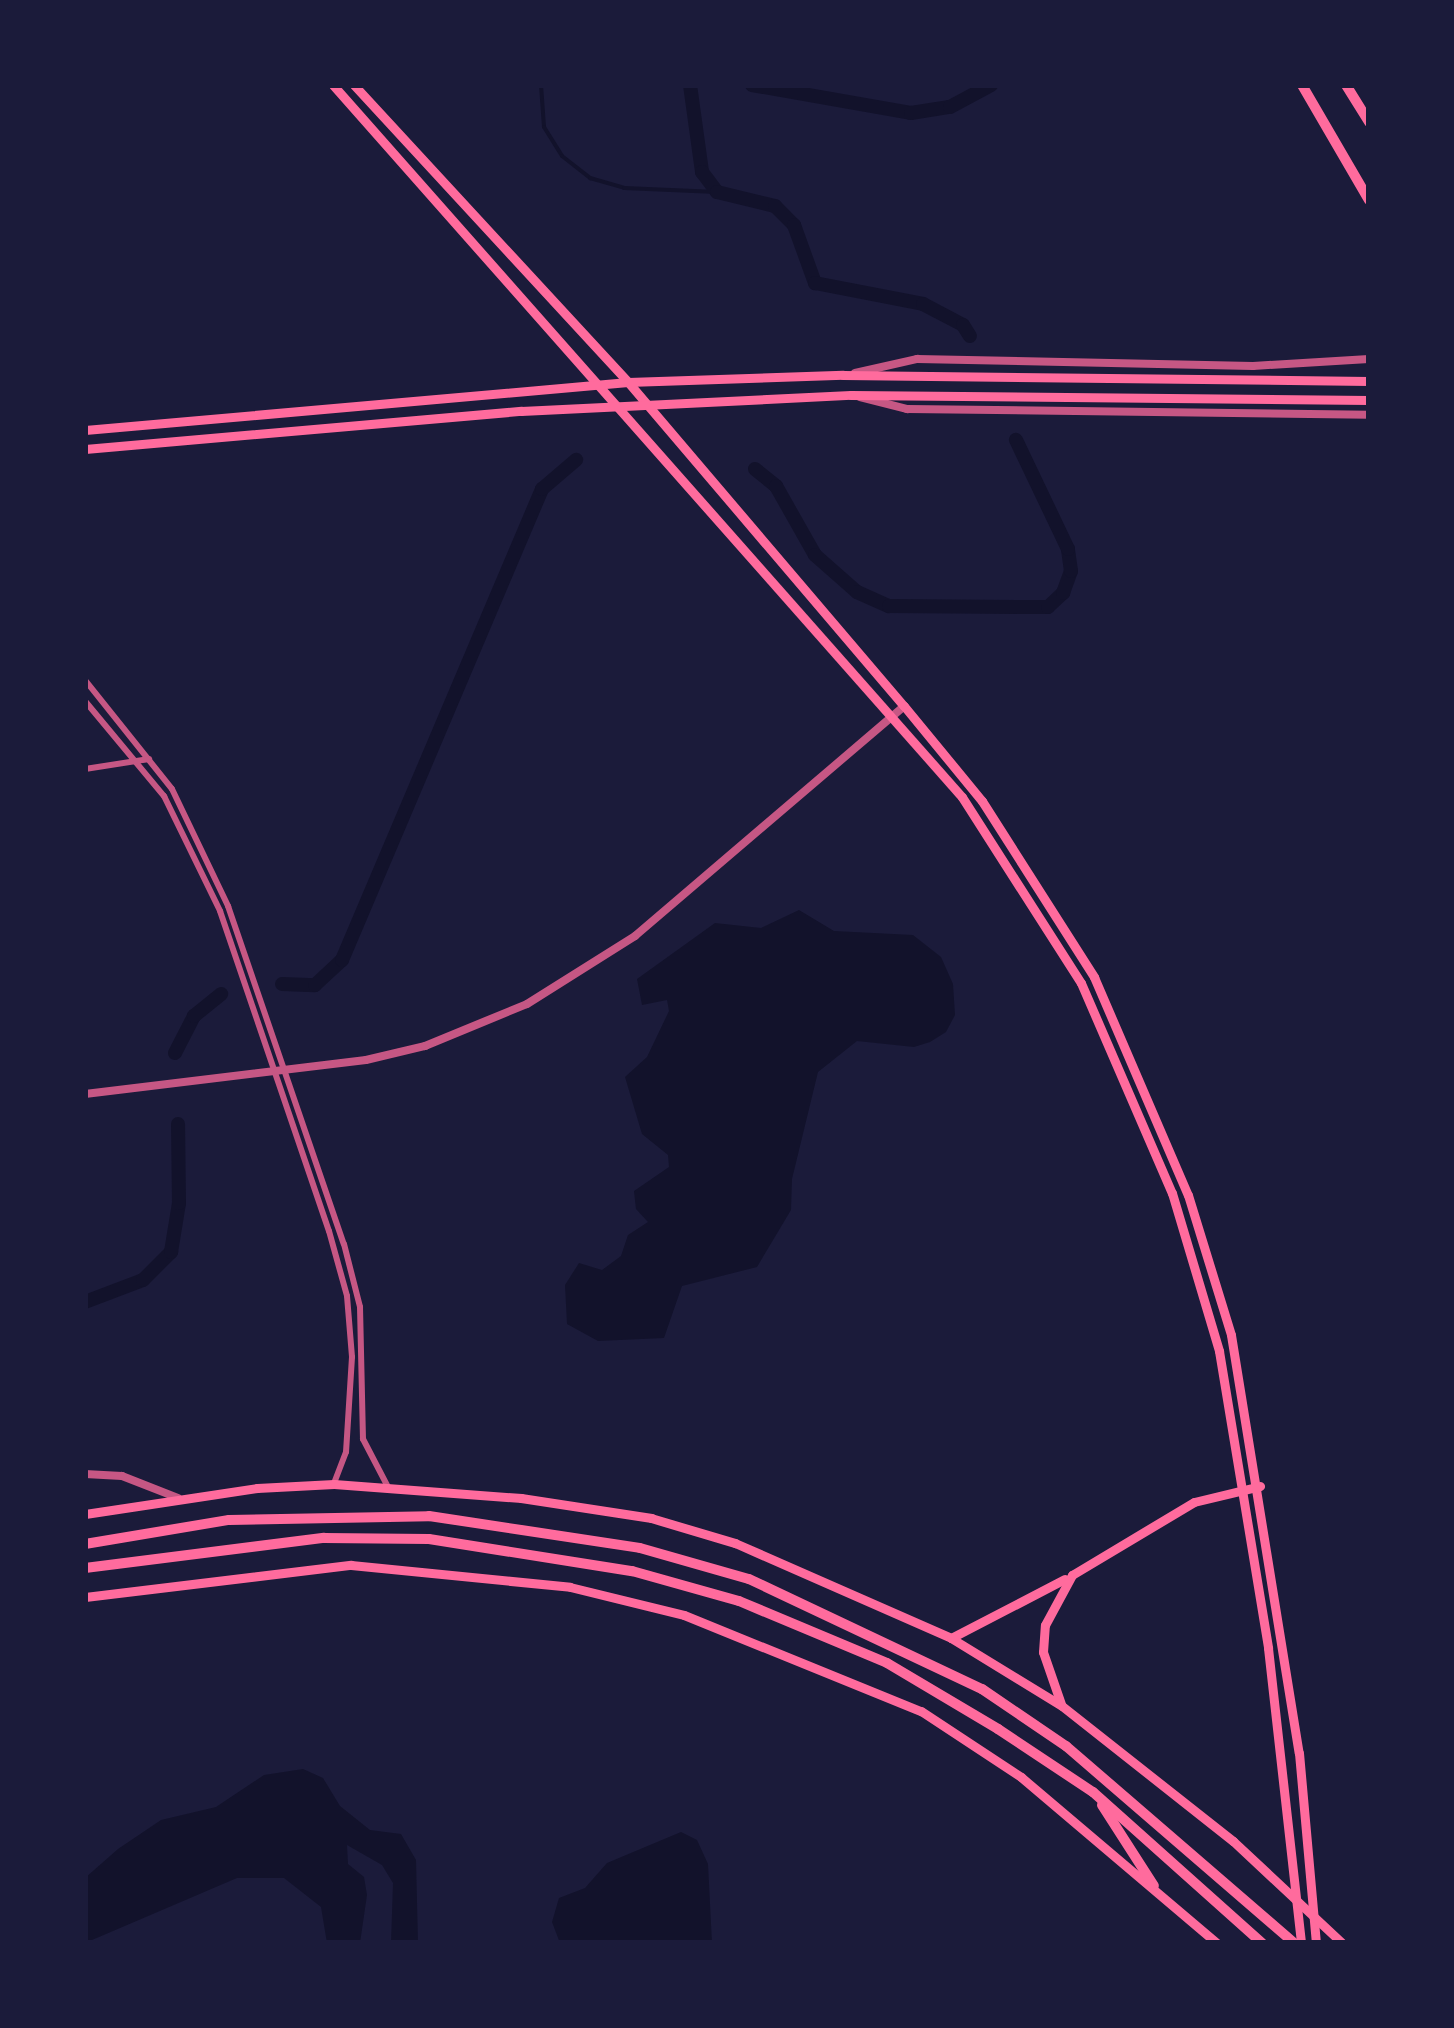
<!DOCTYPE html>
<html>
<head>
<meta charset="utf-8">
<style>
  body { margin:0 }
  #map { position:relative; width:1454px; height:2028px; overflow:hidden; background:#1b1b3a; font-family:"Zilla Slab",serif }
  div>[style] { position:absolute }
  .water>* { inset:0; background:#12122b }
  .stream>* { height:4px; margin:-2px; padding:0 2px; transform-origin:2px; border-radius:2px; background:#12122b }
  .canal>* { height:14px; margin:-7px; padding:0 7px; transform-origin:7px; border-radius:7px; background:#12122b }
  .minor>* { height:6px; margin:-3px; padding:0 3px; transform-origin:3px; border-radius:3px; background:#c65784 }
  .tertiary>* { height:8px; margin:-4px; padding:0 4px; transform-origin:4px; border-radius:4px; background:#c65784 }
  .secondary>* { height:9px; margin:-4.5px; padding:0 4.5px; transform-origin:4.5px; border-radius:4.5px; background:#ff6b9d }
  .trunk>* { height:10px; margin:-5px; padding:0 5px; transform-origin:5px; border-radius:5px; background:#ff6b9d }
  span { translate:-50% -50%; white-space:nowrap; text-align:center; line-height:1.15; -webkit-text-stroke:10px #1b1b3a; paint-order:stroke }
  .frame { position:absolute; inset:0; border:88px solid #1b1b3a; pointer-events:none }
</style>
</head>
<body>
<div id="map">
  <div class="water">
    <i style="clip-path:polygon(799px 910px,834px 931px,913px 935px,941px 957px,953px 984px,955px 1015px,946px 1032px,930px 1042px,914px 1047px,857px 1041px,818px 1072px,792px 1179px,791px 1210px,757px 1267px,682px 1286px,664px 1338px,598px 1341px,567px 1324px,565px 1285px,579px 1263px,602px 1270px,621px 1256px,628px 1235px,648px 1222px,636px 1209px,634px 1191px,669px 1167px,668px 1155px,642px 1134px,625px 1077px,647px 1057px,669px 1011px,667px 1000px,642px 1005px,637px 979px,715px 923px,761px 928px)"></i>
    <i style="clip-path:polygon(303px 1769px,323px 1778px,340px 1806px,370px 1830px,401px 1834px,416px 1860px,418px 1943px,391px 1943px,393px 1883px,382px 1865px,347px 1845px,348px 1864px,364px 1877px,367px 1895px,360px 1943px,327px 1943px,321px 1907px,284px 1878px,237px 1878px,85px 1943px,85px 1878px,118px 1849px,161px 1820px,216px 1807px,264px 1775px)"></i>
    <i style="clip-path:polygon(681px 1832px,697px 1840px,708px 1864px,712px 1943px,560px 1943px,552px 1922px,559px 1898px,585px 1888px,607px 1863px)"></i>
  </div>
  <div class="stream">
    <i style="left:541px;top:85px;width:42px;rotate:85.9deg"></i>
    <i style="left:544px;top:127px;width:34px;rotate:58deg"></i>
    <i style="left:562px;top:156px;width:36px;rotate:38deg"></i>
    <i style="left:590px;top:178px;width:35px;rotate:16deg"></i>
    <i style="left:624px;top:188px;width:93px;rotate:2.5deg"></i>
  </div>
  <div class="canal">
    <i style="left:690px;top:85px;width:88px;rotate:82.1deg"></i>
    <i style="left:702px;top:172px;width:25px;rotate:53deg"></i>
    <i style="left:717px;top:192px;width:60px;rotate:13.6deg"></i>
    <i style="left:775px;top:206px;width:27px;rotate:45deg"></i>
    <i style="left:794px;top:225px;width:62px;rotate:70.1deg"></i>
    <i style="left:815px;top:283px;width:110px;rotate:11deg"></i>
    <i style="left:923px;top:304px;width:45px;rotate:27.7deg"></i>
    <i style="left:963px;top:325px;width:13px;rotate:58deg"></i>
    <i style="left:752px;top:85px;width:161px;rotate:10deg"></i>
    <i style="left:911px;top:113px;width:39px;rotate:-9deg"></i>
    <i style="left:950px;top:107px;width:47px;rotate:-28.2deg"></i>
    <i style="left:755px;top:469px;width:27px;rotate:39deg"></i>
    <i style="left:776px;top:486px;width:79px;rotate:60.5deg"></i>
    <i style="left:815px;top:555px;width:56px;rotate:41.4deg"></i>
    <i style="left:857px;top:592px;width:35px;rotate:24deg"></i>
    <i style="left:889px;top:606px;width:159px;rotate:0.4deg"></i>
    <i style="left:1048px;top:607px;width:21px;rotate:-43deg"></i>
    <i style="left:1063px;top:593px;width:23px;rotate:-70deg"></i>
    <i style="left:1071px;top:571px;width:22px;rotate:-98deg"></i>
    <i style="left:1068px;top:549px;width:121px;rotate:-115.5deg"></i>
    <i style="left:282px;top:984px;width:33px;rotate:2deg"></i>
    <i style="left:315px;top:985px;width:37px;rotate:-43deg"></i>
    <i style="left:342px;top:960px;width:512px;rotate:-66.99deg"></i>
    <i style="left:542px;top:489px;width:45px;rotate:-40.5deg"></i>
    <i style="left:175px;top:1053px;width:42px;rotate:-62.8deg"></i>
    <i style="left:194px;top:1016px;width:35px;rotate:-39deg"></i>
    <i style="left:85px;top:1302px;width:62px;rotate:-20.8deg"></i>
    <i style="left:143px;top:1280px;width:40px;rotate:-45deg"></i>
    <i style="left:171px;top:1252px;width:50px;rotate:-80.7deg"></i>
    <i style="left:179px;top:1203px;width:79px;rotate:-90.7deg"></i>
  </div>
  <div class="minor">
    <i style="left:85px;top:680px;width:139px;rotate:51.4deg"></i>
    <i style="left:172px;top:789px;width:130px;rotate:64.4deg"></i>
    <i style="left:228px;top:906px;width:357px;rotate:71.1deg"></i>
    <i style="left:344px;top:1244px;width:65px;rotate:75.7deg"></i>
    <i style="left:360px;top:1307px;width:132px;rotate:88.7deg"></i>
    <i style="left:363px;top:1439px;width:54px;rotate:62.5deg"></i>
    <i style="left:85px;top:701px;width:124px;rotate:50.3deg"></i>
    <i style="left:164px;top:796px;width:128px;rotate:64deg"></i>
    <i style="left:220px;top:911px;width:338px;rotate:71.2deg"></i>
    <i style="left:329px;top:1231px;width:67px;rotate:74.5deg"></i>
    <i style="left:347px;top:1296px;width:61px;rotate:85.3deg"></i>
    <i style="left:352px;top:1357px;width:95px;rotate:93.6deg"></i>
    <i style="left:346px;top:1452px;width:34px;rotate:111deg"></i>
    <i style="left:85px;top:769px;width:65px;rotate:-8.9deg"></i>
  </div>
  <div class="tertiary">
    <i style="left:855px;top:373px;width:64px;rotate:-12.7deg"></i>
    <i style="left:917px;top:359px;width:336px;rotate:1.2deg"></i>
    <i style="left:1253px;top:366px;width:116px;rotate:-3.5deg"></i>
    <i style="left:860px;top:397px;width:49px;rotate:14.3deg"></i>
    <i style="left:907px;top:409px;width:462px;rotate:0.7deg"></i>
    <i style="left:85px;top:1094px;width:283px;rotate:-6.9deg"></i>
    <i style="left:366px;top:1060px;width:61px;rotate:-13.3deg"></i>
    <i style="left:425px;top:1046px;width:110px;rotate:-22.4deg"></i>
    <i style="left:527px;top:1004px;width:128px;rotate:-32.2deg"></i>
    <i style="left:635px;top:936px;width:354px;rotate:-40.5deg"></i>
    <i style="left:85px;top:1474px;width:37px;rotate:3deg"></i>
    <i style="left:122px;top:1476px;width:60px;rotate:21.4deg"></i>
  </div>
  <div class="secondary">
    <i style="left:333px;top:85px;width:950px;rotate:48.54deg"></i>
    <i style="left:962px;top:797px;width:221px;rotate:57.4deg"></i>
    <i style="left:1081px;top:983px;width:229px;rotate:66.6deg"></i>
    <i style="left:1172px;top:1193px;width:165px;rotate:73.4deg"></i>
    <i style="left:1219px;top:1351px;width:301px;rotate:80.6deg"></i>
    <i style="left:1268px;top:1648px;width:297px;rotate:83.6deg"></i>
    <i style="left:354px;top:85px;width:404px;rotate:47.3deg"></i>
    <i style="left:628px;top:382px;width:426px;rotate:49.6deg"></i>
    <i style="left:904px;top:706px;width:123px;rotate:50.6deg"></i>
    <i style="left:982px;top:801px;width:209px;rotate:57.5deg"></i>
    <i style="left:1094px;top:977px;width:237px;rotate:66.7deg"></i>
    <i style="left:1188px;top:1195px;width:146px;rotate:72.9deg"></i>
    <i style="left:1231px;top:1335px;width:423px;rotate:80.8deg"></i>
    <i style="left:1299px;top:1753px;width:191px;rotate:84.9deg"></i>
    <i style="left:85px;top:430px;width:545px;rotate:-5.05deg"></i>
    <i style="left:628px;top:382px;width:215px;rotate:-1.9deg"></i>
    <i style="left:843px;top:375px;width:526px;rotate:0.65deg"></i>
    <i style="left:85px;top:449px;width:438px;rotate:-5deg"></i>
    <i style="left:521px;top:411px;width:330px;rotate:-2.8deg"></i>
    <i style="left:851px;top:395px;width:518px;rotate:0.55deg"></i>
    <i style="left:85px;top:1514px;width:174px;rotate:-8.6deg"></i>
    <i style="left:257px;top:1488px;width:77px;rotate:-3deg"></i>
    <i style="left:334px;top:1484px;width:188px;rotate:4.3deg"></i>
    <i style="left:521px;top:1498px;width:132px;rotate:8.7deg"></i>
    <i style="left:651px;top:1518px;width:88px;rotate:16.6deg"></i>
    <i style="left:735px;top:1543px;width:236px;rotate:23.7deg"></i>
    <i style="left:951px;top:1638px;width:130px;rotate:31.5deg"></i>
    <i style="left:1062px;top:1706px;width:218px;rotate:38.3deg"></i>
    <i style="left:1233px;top:1841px;width:149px;rotate:43.1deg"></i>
    <i style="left:85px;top:1597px;width:268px;rotate:-6.9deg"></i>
    <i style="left:351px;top:1565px;width:220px;rotate:5.7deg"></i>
    <i style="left:570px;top:1587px;width:117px;rotate:13.8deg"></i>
    <i style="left:684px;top:1615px;width:256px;rotate:22.1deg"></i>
    <i style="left:921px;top:1711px;width:120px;rotate:33.4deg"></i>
    <i style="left:1021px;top:1777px;width:257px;rotate:40.3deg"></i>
    <i style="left:951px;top:1638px;width:128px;rotate:-27.4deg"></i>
    <i style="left:1061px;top:1704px;width:55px;rotate:-109.1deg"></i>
    <i style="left:1043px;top:1652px;width:27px;rotate:-86deg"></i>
    <i style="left:1045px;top:1625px;width:57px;rotate:-61.6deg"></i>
    <i style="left:1072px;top:1575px;width:142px;rotate:-30.9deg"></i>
    <i style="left:1194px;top:1502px;width:68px;rotate:-13.6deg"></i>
  </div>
  <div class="trunk">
    <i style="left:1302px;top:85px;width:133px;rotate:59.8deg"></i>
    <i style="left:1346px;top:85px;width:44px;rotate:58.1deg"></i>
    <i style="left:85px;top:1544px;width:146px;rotate:-9.5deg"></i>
    <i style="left:229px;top:1520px;width:200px;rotate:-1.1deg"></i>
    <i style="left:429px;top:1516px;width:213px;rotate:8.6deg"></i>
    <i style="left:640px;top:1548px;width:113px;rotate:15.9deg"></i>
    <i style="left:749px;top:1579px;width:258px;rotate:25.3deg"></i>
    <i style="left:982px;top:1689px;width:102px;rotate:34.2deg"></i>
    <i style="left:1066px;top:1746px;width:301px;rotate:40.8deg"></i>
    <i style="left:85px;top:1568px;width:241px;rotate:-7.2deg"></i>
    <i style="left:324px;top:1538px;width:105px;rotate:0.5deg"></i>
    <i style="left:429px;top:1539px;width:206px;rotate:9deg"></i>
    <i style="left:632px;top:1571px;width:111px;rotate:15.7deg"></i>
    <i style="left:739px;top:1601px;width:160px;rotate:22.7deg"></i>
    <i style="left:887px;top:1663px;width:129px;rotate:30.7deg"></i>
    <i style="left:998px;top:1729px;width:114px;rotate:33.6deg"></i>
    <i style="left:1093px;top:1792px;width:227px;rotate:41.8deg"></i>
    <i style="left:1102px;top:1805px;width:96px;rotate:57.3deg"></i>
  </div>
  <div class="frame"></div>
</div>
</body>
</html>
